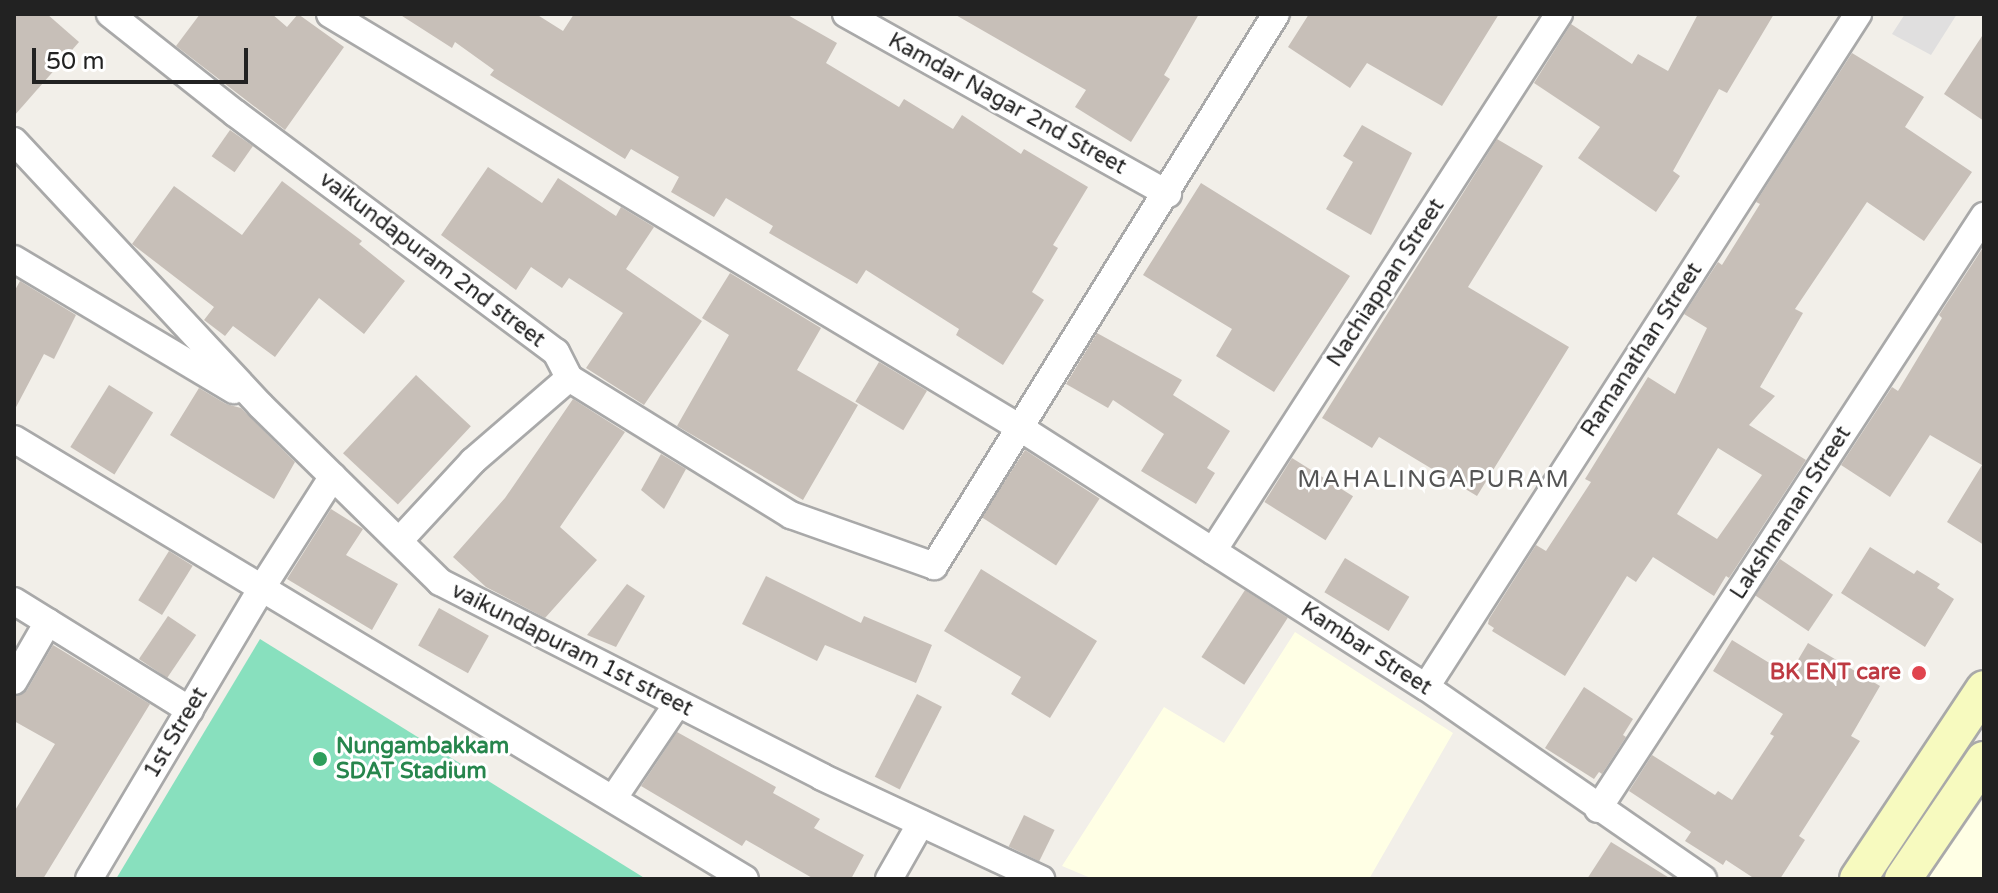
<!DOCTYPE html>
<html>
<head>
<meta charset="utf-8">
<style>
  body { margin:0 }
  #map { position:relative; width:1998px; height:893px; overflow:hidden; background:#f2efe9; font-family:"Varela Round",sans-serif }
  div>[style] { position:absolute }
  .residential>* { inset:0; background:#e0dfdf }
  .education>* { inset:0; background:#ffffe5 }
  .pitch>* { inset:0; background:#88e0be }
  .building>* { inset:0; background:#c7bfb8; transform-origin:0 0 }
  .roads { filter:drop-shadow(2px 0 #a9a9a9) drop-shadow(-2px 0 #a9a9a9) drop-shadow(0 2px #a9a9a9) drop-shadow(0 -2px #a9a9a9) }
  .minor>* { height:26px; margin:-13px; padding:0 13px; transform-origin:13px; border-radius:13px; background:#fff }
  .secondary>* { height:36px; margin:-18px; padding:0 18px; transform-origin:18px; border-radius:18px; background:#f7fabf }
  .dots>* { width:22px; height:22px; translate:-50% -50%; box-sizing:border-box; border:4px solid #fff; border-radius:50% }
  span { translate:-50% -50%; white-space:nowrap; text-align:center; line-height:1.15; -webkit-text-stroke:6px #fff; paint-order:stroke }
  .street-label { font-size:22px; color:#222 }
  .health-label { font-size:22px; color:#be3a42; font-weight:700 }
  .right { translate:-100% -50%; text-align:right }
  .leisure-label { font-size:22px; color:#27864d; font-weight:700 }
  .left { translate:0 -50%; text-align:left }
  .neighbourhood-label { font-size:24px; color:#555; letter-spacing:2px }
  .frame { position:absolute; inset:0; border:16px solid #222; pointer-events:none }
  .scale { position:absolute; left:32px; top:48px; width:216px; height:36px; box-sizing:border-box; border:4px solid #222; border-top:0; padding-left:10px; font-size:24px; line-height:28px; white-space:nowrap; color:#222; -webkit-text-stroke:6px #fff; paint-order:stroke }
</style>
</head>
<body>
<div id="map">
  <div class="residential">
    <i style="clip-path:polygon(1905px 14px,1957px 14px,1931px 55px,1892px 34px)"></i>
  </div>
  <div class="education">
    <i style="clip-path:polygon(1295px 632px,1453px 733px,1369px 879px,1093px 879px,1062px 866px,1164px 707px,1224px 743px)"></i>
    <i style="clip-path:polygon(1984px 798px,1984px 879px,1928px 879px)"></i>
  </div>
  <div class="pitch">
    <i style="clip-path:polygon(260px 639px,646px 879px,116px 879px)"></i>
  </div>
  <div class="building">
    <i style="clip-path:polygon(14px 14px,47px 14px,79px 42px,14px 116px)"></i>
    <i style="clip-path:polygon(200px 14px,272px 14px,287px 27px,298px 14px,344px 47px,285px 130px,176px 46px)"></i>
    <i style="clip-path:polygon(399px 14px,536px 14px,563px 31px,574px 14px,786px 14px,837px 43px,826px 63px,899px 107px,904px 99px,953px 129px,962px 115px,1021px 154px,1024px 149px,1088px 187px,1053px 245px,1058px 248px,1032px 292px,1044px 300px,1003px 365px,956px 335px,959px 329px,866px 270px,857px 284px,769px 233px,773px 226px,726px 198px,714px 217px,671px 192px,679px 177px,631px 149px,625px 159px,490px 75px,494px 70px,455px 42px,452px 48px)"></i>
    <i style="clip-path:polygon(954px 14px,1199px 14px,1164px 75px,1170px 79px,1131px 142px,1075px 107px,1086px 90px)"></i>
    <i style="clip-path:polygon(1309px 14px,1499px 14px,1442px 106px,1367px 63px,1350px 88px,1288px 47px)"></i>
    <i style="clip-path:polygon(1698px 14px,1774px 14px,1727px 93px,1719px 89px,1673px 171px,1680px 176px,1656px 212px,1578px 158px,1600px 127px,1534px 83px,1571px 24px,1632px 64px,1638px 54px,1668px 71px)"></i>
    <i style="clip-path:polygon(1984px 33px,1984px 121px,1944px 94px)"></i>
    <i style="clip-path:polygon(evenodd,1852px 53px,1924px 97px,1905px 127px,1972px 172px,1924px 241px,1867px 202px,1795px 309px,1803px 313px,1760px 387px,1775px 396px,1749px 425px,1806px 460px,1729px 578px,1726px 576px,1714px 596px,1653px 557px,1636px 582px,1627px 576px,1565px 676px,1492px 631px,1494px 628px,1488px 624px,1489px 619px,1536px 545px,1546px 551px,1591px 482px,1585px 479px,1648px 377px,1675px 394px,1707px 328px,1684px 314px,1718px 262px,1722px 265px,1760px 204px,1756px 202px,1852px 53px,1718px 448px,1762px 475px,1717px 539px,1677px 514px,1718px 448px)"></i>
    <i style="clip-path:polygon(1362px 125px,1412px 153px,1371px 235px,1326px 209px,1353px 162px,1343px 156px)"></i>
    <i style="left:230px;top:130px;width:28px;height:32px;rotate:35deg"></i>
    <i style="clip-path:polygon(1497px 139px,1543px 166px,1468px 287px,1569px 347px,1477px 496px,1379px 437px,1372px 448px,1322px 418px)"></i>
    <i style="clip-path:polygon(488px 167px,542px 203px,558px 178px,616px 216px,621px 207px,654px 227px,626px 269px,702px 321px,644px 405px,586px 368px,623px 313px,569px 278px,562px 288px,531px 267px,516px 290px,441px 235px)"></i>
    <i style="clip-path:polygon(282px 181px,362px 241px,359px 244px,405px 281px,364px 334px,319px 298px,275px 357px,233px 326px,225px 336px,204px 320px,214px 307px,132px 244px,174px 186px,242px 235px)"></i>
    <i style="clip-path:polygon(1201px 183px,1350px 276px,1274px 392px,1216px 356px,1232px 329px,1143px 275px)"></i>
    <i style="clip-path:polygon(1984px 246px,1984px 545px,1947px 522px,1982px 465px,1930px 435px,1890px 497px,1841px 465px,1892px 387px,1898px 391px,1942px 318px,1939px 315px)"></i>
    <i style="clip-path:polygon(730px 273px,821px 328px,797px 370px,858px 405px,803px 500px,677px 426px,729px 335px,702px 318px)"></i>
    <i style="clip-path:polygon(20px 281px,76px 315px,54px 359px,44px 354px,14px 411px,14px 292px)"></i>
    <i style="clip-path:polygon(1097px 333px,1182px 380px,1173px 395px,1230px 431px,1207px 468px,1215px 473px,1196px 504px,1141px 471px,1164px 434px,1113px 400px,1108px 408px,1066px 384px)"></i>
    <i style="left:879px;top:362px;width:56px;height:46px;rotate:31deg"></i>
    <i style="left:416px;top:375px;width:75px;height:107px;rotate:43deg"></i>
    <i style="left:109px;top:385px;width:52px;height:73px;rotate:32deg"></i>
    <i style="clip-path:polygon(199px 388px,226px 404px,241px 408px,295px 462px,274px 499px,170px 435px)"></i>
    <i style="clip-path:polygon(573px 399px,625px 432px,560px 527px,597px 560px,545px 618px,486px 587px,453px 557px,505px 498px)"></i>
    <i style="left:1025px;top:450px;width:89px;height:80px;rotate:33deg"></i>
    <i style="clip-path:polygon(661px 454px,686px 469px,664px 509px,641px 490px)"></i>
    <i style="left:1292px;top:458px;width:72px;height:52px;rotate:32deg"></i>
    <i style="clip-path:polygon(331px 509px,363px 529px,346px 555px,398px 584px,372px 630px,287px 579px)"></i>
    <i style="clip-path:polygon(1870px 547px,1914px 574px,1917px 570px,1940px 584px,1937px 588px,1954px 599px,1925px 647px,1841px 593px)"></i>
    <i style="left:169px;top:551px;width:28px;height:58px;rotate:32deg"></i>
    <i style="left:1345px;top:558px;width:75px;height:40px;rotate:31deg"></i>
    <i style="left:1780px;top:559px;width:64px;height:44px;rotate:34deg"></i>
    <i style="clip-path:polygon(981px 569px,1097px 641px,1050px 718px,1011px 694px,1021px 677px,944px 631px)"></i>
    <i style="clip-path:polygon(766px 576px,861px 623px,864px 616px,932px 645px,916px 683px,825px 645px,817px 661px,742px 624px)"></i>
    <i style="clip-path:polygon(627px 584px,645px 596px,616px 647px,587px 635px)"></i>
    <i style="left:1245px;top:590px;width:51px;height:80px;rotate:33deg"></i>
    <i style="left:439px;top:608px;width:57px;height:43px;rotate:29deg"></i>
    <i style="left:168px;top:616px;width:34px;height:52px;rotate:34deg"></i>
    <i style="clip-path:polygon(1732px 640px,1789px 675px,1808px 643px,1880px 686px,1851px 736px,1860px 741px,1799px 836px,1805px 840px,1780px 879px,1755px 879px,1726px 860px,1723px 865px,1685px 841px,1691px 832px,1629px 791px,1652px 755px,1715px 795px,1718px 791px,1732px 800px,1774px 736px,1770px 734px,1783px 714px,1713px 671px)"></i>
    <i style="clip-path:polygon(53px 645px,150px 704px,43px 879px,14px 879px,14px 812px,55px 744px,14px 721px,14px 697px,27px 690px)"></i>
    <i style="clip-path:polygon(1584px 687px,1633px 719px,1623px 735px,1626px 737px,1602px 774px,1599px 772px,1594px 779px,1545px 748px)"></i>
    <i style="left:917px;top:694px;width:28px;height:93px;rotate:27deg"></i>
    <i style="clip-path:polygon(677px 732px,776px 787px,773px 793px,820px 819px,814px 828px,864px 855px,851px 879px,814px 879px,746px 840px,742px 846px,641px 786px)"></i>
    <i style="left:1024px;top:815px;width:34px;height:35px;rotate:26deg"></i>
    <i style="clip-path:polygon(1611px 842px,1671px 879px,1587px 879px)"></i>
  </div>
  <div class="roads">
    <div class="minor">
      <i style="left:110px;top:14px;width:159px;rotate:38.4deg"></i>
      <i style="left:235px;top:113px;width:400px;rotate:36.7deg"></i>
      <i style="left:556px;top:352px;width:29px;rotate:63deg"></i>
      <i style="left:569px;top:378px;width:261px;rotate:31.7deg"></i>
      <i style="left:791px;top:515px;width:152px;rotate:19.6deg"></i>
      <i style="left:934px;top:566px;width:649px;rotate:-58.22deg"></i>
      <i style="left:330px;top:14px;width:807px;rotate:30.95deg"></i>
      <i style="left:1022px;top:429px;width:479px;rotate:32.6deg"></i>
      <i style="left:1426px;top:687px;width:337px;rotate:34.7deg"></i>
      <i style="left:846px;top:14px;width:369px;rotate:29.2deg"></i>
      <i style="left:14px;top:141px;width:362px;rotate:47deg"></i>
      <i style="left:261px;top:406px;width:251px;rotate:44.5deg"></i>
      <i style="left:440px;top:582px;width:429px;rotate:27deg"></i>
      <i style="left:822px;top:777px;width:242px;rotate:25deg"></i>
      <i style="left:14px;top:259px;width:256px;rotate:30.8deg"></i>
      <i style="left:14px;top:439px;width:853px;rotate:31.04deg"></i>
      <i style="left:399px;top:541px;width:109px;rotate:-47.2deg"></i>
      <i style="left:473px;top:461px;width:127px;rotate:-40.8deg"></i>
      <i style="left:1213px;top:551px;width:639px;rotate:-57.21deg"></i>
      <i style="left:14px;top:601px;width:207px;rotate:31.8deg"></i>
      <i style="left:14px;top:681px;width:68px;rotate:-60deg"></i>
      <i style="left:1426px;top:687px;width:800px;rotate:-57.3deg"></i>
      <i style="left:613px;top:799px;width:115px;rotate:-56deg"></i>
      <i style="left:1598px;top:809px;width:708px;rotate:-56.94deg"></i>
      <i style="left:89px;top:879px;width:341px;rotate:-59.3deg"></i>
      <i style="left:263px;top:586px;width:130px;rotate:-57.5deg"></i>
      <i style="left:889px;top:879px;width:64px;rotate:-60.3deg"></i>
    </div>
    <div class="secondary">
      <i style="left:1858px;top:879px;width:228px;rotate:-56.4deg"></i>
      <i style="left:1903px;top:879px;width:144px;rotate:-55.8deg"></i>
    </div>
  </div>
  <div class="dots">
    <i style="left:1919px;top:673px;background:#e0444e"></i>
    <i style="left:320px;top:759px;background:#2e9e5b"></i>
  </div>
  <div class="street-label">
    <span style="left:1007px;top:104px;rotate:29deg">Kamdar Nagar 2nd Street</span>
    <span style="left:432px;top:260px;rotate:37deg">vaikundapuram 2nd street</span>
    <span style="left:1386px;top:283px;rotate:-57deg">Nachiappan Street</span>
    <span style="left:1642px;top:350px;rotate:-57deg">Ramanathan Street</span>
    <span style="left:1791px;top:513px;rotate:-57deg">Lakshmanan Street</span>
    <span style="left:1366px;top:649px;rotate:33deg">Kambar Street</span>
    <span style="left:572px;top:650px;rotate:27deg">vaikundapuram 1st street</span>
    <span style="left:176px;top:733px;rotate:-59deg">1st Street</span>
  </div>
  <div class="health-label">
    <span class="right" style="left:1901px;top:673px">BK ENT care</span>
  </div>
  <div class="leisure-label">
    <span class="left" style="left:336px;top:759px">Nungambakkam<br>SDAT Stadium</span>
  </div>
  <div class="neighbourhood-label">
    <span style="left:1434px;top:480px">MAHALINGAPURAM</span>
  </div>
  <div class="frame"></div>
  <div class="scale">50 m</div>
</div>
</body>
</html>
